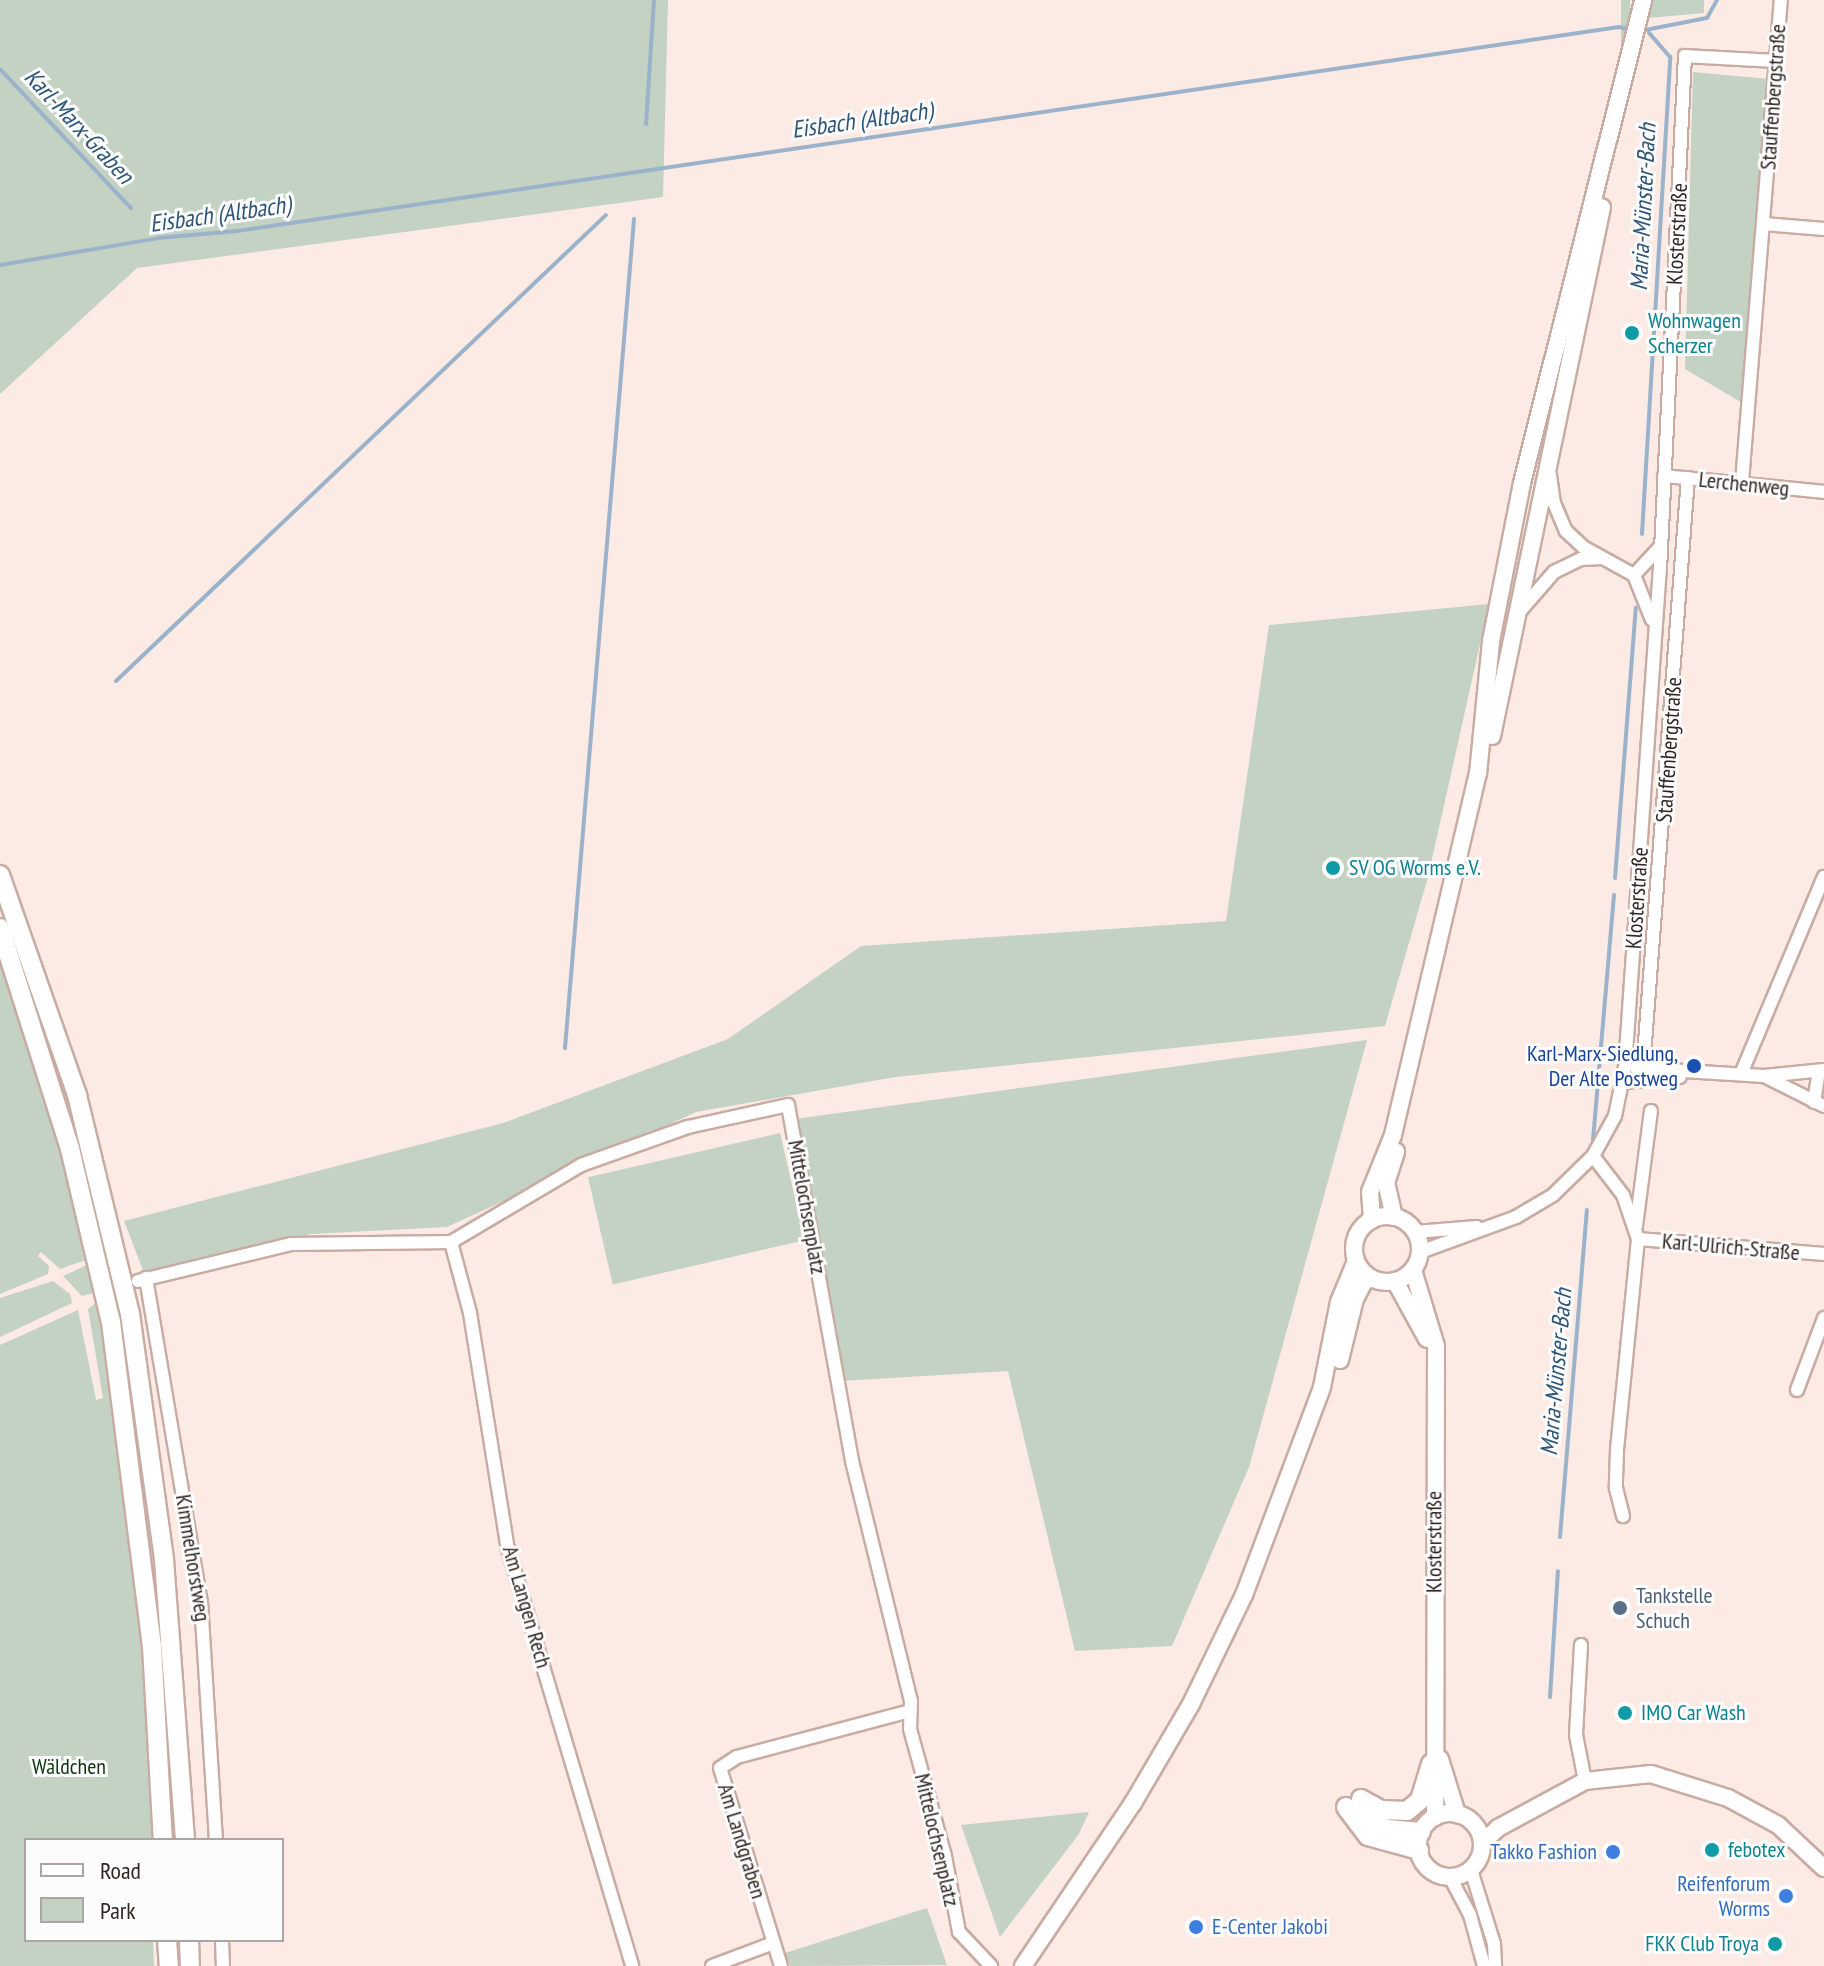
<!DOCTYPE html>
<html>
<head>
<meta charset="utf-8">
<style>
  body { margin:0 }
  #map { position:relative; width:1824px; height:1966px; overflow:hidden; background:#fceae4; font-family:"PT Sans Narrow",sans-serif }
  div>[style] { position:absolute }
  .green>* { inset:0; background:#c3d2c2; transform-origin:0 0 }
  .stream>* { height:4px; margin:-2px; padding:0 2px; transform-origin:2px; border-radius:2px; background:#9bb3ca }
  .roads { filter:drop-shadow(2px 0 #c8aca3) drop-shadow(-2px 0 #c8aca3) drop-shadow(0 2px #c8aca3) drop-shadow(0 -2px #c8aca3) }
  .minor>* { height:12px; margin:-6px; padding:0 6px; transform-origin:6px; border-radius:6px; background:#fff }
  .major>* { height:16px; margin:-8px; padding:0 8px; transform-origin:8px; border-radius:8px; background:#fff }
  .major>.ring { margin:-8px; padding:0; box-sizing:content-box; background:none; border:16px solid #fff; border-radius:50% }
  .highway>* { height:18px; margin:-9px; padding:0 9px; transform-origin:9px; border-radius:9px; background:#fff }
  .dots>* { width:22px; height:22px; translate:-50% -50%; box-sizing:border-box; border:4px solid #fcfcfc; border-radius:50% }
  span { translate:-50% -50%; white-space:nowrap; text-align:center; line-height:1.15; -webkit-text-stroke:6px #fcfcfc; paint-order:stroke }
  .street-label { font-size:22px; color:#312623 }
  .culture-label { font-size:22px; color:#0d838f }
  .left { translate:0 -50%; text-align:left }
  .right { translate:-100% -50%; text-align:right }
  .transit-label { font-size:22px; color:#164399 }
  .service-label { font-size:22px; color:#4e5e75 }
  .park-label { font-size:22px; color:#113513 }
  .shop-label { font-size:22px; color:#366cbe }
  .water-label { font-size:24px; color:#2e5577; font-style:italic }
  .legend { position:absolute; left:24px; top:1838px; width:260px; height:104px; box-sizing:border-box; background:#fcfcfc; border:2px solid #aba6a5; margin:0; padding:10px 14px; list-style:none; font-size:24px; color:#312623 }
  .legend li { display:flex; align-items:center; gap:16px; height:40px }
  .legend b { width:40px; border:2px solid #aba6a5 }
</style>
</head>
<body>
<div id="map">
  <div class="green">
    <i style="clip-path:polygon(0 0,668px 0,663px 197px,137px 268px,0 394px)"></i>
    <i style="left:1621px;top:0;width:9px;height:57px"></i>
    <i style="clip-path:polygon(1652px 0,1704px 0,1704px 13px,1648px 18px)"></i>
    <i style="clip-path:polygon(1693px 72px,1769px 79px,1744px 404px,1685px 369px)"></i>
    <i style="clip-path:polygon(1489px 604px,1428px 877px,1385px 1026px,895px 1077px,696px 1112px,447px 1227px,311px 1234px,146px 1278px,124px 1221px,503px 1123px,728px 1039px,861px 946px,1226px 921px,1269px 625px)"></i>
    <i style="clip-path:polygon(0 953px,61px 1144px,86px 1260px,60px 1269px,41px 1252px,38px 1256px,49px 1266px,48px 1274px,0 1294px)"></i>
    <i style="clip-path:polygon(1367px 1040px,1249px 1467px,1172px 1646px,1075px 1651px,1008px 1371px,840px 1381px,795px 1119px)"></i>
    <i style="left:780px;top:1133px;width:110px;height:197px;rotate:77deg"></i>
    <i style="clip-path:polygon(87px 1265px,93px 1293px,82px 1296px,63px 1276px)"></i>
    <i style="clip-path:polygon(53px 1281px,70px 1294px,72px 1303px,0 1337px,0 1298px)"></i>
    <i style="clip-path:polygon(98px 1301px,118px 1418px,144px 1655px,152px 1840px,26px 1840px,26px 1940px,153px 1940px,154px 1966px,0 1966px,0 1345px,78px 1310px,96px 1400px,103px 1398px,88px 1309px)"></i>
    <i style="clip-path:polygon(1089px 1812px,1079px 1834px,1000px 1937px,961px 1825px)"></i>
    <i style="clip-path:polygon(927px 1908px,947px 1965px,790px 1966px,785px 1953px)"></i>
  </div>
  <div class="stream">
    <i style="left:1640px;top:31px;width:68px;rotate:-11deg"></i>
    <i style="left:1707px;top:18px;width:21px;rotate:-61deg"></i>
    <i style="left:0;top:69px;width:191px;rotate:46.7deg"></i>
    <i style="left:646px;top:124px;width:124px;rotate:-86.3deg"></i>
    <i style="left:0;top:265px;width:161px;rotate:-9.6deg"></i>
    <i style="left:159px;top:238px;width:78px;rotate:-5.1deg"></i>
    <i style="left:237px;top:231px;width:1397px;rotate:-8.4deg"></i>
    <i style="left:1619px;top:27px;width:12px;rotate:14deg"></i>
    <i style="left:1642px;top:534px;width:478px;rotate:-86.6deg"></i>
    <i style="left:1670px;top:57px;width:32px;rotate:-131deg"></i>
    <i style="left:116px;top:681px;width:676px;rotate:-43.56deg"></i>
    <i style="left:1615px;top:878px;width:271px;rotate:-85.6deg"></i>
    <i style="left:565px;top:1048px;width:832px;rotate:-85.24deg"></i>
    <i style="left:1593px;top:1140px;width:246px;rotate:-85.1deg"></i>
    <i style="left:1560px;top:1537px;width:328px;rotate:-85.3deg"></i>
    <i style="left:1550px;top:1697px;width:126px;rotate:-86.4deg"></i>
  </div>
  <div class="roads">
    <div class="minor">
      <i style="left:1764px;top:224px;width:60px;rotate:4.8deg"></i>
      <i style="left:1550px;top:475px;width:28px;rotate:82deg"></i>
      <i style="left:1554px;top:503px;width:30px;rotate:67deg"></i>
      <i style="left:1566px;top:531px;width:23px;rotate:43deg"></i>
      <i style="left:1583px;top:547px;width:58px;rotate:28.8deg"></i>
      <i style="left:1634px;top:575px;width:48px;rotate:68.2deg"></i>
      <i style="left:1664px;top:476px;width:161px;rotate:5.7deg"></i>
      <i style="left:1742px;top:482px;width:484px;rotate:-85.4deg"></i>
      <i style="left:1634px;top:575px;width:37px;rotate:-47deg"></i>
      <i style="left:1521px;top:610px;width:50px;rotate:-49deg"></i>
      <i style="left:1554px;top:572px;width:30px;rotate:-26deg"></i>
      <i style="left:1581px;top:559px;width:21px;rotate:-3deg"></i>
      <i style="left:1636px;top:1068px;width:128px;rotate:3.6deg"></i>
      <i style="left:1764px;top:1076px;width:60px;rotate:-5.7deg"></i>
      <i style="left:1643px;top:1069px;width:593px;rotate:-85.65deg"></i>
      <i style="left:1741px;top:1074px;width:214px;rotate:-67.2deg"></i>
      <i style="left:1764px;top:1076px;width:67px;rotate:26.6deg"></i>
      <i style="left:1624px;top:1082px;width:56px;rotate:-5.1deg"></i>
      <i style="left:1814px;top:1102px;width:31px;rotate:-81deg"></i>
      <i style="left:1593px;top:1156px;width:49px;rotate:52.4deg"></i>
      <i style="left:1623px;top:1195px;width:46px;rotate:71.2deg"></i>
      <i style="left:1638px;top:1239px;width:213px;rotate:95.7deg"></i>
      <i style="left:1617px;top:1451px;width:37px;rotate:92deg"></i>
      <i style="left:1616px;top:1488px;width:29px;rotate:76deg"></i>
      <i style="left:1636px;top:1226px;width:116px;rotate:-82.6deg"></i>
      <i style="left:1415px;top:1232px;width:62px;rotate:-4.6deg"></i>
      <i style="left:1638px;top:1239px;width:187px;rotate:4.6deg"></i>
      <i style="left:451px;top:1242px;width:73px;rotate:75deg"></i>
      <i style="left:470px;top:1313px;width:239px;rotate:80.9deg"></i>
      <i style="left:508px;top:1549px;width:435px;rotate:73.4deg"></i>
      <i style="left:1420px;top:1252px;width:102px;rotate:-20deg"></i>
      <i style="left:1516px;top:1217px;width:43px;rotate:-30.7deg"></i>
      <i style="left:1553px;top:1195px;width:56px;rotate:-44.3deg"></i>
      <i style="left:1593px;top:1156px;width:46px;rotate:-61.2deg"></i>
      <i style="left:1615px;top:1116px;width:50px;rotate:-78.5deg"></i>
      <i style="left:1625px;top:1067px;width:498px;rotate:-86deg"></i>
      <i style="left:1660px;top:570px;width:515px;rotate:-87.22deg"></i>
      <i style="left:1685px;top:56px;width:90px;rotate:3.2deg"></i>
      <i style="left:146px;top:1278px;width:329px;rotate:80.4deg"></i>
      <i style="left:201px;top:1602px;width:238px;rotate:86.4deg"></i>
      <i style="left:138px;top:1281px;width:157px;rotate:-13.6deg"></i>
      <i style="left:291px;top:1244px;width:160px;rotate:-0.7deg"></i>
      <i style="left:451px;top:1242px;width:151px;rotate:-30.6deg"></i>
      <i style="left:581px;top:1165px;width:114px;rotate:-19.6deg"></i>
      <i style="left:688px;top:1127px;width:102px;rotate:-12.4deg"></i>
      <i style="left:788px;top:1105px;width:362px;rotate:79.8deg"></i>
      <i style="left:852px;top:1461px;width:247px;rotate:76.2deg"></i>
      <i style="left:911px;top:1701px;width:28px;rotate:92deg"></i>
      <i style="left:910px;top:1729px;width:132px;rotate:74.6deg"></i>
      <i style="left:945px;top:1856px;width:77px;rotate:79.6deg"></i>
      <i style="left:959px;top:1932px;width:47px;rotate:46.7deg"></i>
      <i style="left:1797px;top:1390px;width:77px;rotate:-69.4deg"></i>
      <i style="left:1581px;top:1645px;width:90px;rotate:93.2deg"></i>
      <i style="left:1576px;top:1735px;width:47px;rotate:78.9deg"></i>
      <i style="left:1471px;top:1870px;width:77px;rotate:72.7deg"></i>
      <i style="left:1494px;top:1944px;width:22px;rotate:87deg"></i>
      <i style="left:1450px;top:1877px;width:43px;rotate:62.2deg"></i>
      <i style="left:1470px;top:1915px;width:53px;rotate:74.6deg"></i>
      <i style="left:222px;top:1940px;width:26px;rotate:88deg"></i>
      <i style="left:712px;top:1966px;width:66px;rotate:-20.4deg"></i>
      <i style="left:781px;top:1966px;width:207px;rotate:-107.1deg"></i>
      <i style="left:720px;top:1768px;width:20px;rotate:-33deg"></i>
      <i style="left:737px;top:1757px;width:179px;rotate:-14.9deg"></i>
    </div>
    <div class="major">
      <i style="left:1492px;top:736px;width:540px;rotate:-78.25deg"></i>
      <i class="ring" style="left:1354px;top:1216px;width:50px;height:50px"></i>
      <i style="left:1394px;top:1217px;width:35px;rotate:-103deg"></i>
      <i style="left:1386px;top:1183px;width:33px;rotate:-72deg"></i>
      <i style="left:1372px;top:1220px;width:28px;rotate:-94deg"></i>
      <i style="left:1370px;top:1192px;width:61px;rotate:-68deg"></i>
      <i style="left:1393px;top:1135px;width:371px;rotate:-76.8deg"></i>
      <i style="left:1478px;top:774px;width:134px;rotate:-84.4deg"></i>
      <i style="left:1491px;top:641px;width:161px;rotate:-78.9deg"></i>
      <i style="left:1522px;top:483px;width:498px;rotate:-75.9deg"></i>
      <i style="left:1413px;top:1270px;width:79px;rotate:73.2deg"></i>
      <i style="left:1436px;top:1346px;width:471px;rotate:90.1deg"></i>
      <i style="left:1395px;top:1281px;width:66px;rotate:61.1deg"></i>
      <i style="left:1340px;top:1360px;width:63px;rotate:-76.2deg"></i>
      <i style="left:1355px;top:1299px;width:26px;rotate:-62deg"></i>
      <i style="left:1440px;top:1759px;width:58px;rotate:72.8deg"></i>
      <i class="ring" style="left:1418px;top:1813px;width:48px;height:48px"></i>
      <i style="left:1482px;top:1843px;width:22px;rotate:-43deg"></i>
      <i style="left:1498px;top:1828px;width:99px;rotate:-28.4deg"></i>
      <i style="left:1585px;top:1781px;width:66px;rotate:-6.1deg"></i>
      <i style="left:1651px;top:1774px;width:81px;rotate:17.3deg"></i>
      <i style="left:1728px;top:1798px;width:57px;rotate:28.4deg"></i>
      <i style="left:1778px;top:1825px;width:63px;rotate:43.1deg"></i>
      <i style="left:1023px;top:1966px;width:197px;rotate:-56deg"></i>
      <i style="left:1133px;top:1803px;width:115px;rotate:-59.6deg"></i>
      <i style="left:1191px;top:1704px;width:121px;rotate:-64.1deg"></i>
      <i style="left:1244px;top:1595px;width:222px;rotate:-69.4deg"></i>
      <i style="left:1322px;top:1387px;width:87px;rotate:-78.7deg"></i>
      <i style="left:1339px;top:1302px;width:44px;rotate:-67.5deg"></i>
    </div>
    <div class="highway">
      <i style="left:0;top:875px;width:233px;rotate:70.7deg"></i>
      <i style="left:77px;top:1095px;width:225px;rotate:76.4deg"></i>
      <i style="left:130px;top:1314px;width:248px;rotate:82.1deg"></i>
      <i style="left:164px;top:1560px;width:281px;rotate:85.7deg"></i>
      <i style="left:0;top:928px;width:232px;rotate:72.4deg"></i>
      <i style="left:70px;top:1149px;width:178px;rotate:76.7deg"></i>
      <i style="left:111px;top:1322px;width:327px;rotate:82.8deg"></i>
      <i style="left:152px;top:1646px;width:194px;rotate:86.8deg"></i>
      <i style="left:1361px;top:1799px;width:23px;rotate:29deg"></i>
      <i style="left:1381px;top:1810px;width:26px;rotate:2deg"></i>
      <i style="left:1407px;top:1811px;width:17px;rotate:-40deg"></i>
      <i style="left:1420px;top:1800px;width:38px;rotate:-73deg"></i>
      <i style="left:1362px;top:1802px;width:17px;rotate:65deg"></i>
      <i style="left:1369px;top:1817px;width:21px;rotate:35deg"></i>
      <i style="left:1386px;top:1829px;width:35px;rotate:5deg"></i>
      <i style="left:1346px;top:1807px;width:36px;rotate:53deg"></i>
      <i style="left:1368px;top:1836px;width:53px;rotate:15.4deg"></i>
      <i style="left:167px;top:1940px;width:26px;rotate:86deg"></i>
      <i style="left:189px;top:1940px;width:26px;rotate:88deg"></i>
    </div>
  </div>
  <div class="dots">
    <i style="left:1632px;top:333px;background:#0f9aa8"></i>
    <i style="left:1333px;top:868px;background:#0f9aa8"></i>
    <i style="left:1694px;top:1066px;background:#1a4fb4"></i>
    <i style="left:1620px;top:1608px;background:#5c6f8a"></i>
    <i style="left:1625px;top:1713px;background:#0f9aa8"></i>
    <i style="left:1712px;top:1850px;background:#0f9aa8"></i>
    <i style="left:1613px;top:1852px;background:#3f7fe0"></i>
    <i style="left:1786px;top:1896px;background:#3f7fe0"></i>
    <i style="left:1196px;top:1927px;background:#3f7fe0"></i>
    <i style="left:1775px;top:1944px;background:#0f9aa8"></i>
  </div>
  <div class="street-label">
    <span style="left:1773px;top:97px;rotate:-86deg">Stauffenbergstraße</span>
    <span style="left:1677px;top:234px;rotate:-87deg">Klosterstraße</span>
    <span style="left:1744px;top:484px;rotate:6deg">Lerchenweg</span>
    <span style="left:1669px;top:750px;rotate:-86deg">Stauffenbergstraße</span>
    <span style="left:1637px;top:898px;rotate:-86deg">Klosterstraße</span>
    <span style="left:807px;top:1207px;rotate:80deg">Mittelochsenplatz</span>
    <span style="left:1731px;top:1247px;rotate:5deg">Karl-Ulrich-Straße</span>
    <span style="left:1434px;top:1542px;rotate:-90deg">Klosterstraße</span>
    <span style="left:193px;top:1558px;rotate:81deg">Kimmelhorstweg</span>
    <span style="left:527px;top:1607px;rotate:74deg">Am Langen Rech</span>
    <span style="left:937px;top:1840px;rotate:77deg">Mittelochsenplatz</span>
    <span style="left:742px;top:1841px;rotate:73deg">Am Landgraben</span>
  </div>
  <div class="culture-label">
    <span class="left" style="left:1648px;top:333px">Wohnwagen<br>Scherzer</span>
    <span class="left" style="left:1349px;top:868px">SV OG Worms e.V.</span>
    <span class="left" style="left:1641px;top:1713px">IMO Car Wash</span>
    <span class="left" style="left:1728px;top:1850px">febotex</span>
    <span class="right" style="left:1759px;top:1944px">FKK Club Troya</span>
  </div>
  <div class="transit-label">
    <span class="right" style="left:1678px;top:1066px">Karl-Marx-Siedlung,<br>Der Alte Postweg</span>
  </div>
  <div class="service-label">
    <span class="left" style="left:1636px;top:1608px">Tankstelle<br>Schuch</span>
  </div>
  <div class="park-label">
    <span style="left:69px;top:1767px">Wäldchen</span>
  </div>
  <div class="shop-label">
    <span class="right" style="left:1597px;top:1852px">Takko Fashion</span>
    <span class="right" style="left:1770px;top:1896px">Reifenforum<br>Worms</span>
    <span class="left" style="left:1212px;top:1927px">E-Center Jakobi</span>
  </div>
  <div class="water-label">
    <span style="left:862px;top:120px;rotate:-8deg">Eisbach (Altbach)</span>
    <span style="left:79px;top:126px;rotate:47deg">Karl-Marx-Graben</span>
    <span style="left:1643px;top:207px;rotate:-87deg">Maria-Münster-Bach</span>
    <span style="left:220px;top:214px;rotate:-8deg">Eisbach (Altbach)</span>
    <span style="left:1556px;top:1372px;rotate:-85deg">Maria-Münster-Bach</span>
  </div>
  <ul class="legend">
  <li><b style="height:10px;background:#fff"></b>Road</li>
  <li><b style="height:22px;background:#c3d2c2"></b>Park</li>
  </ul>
</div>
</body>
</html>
